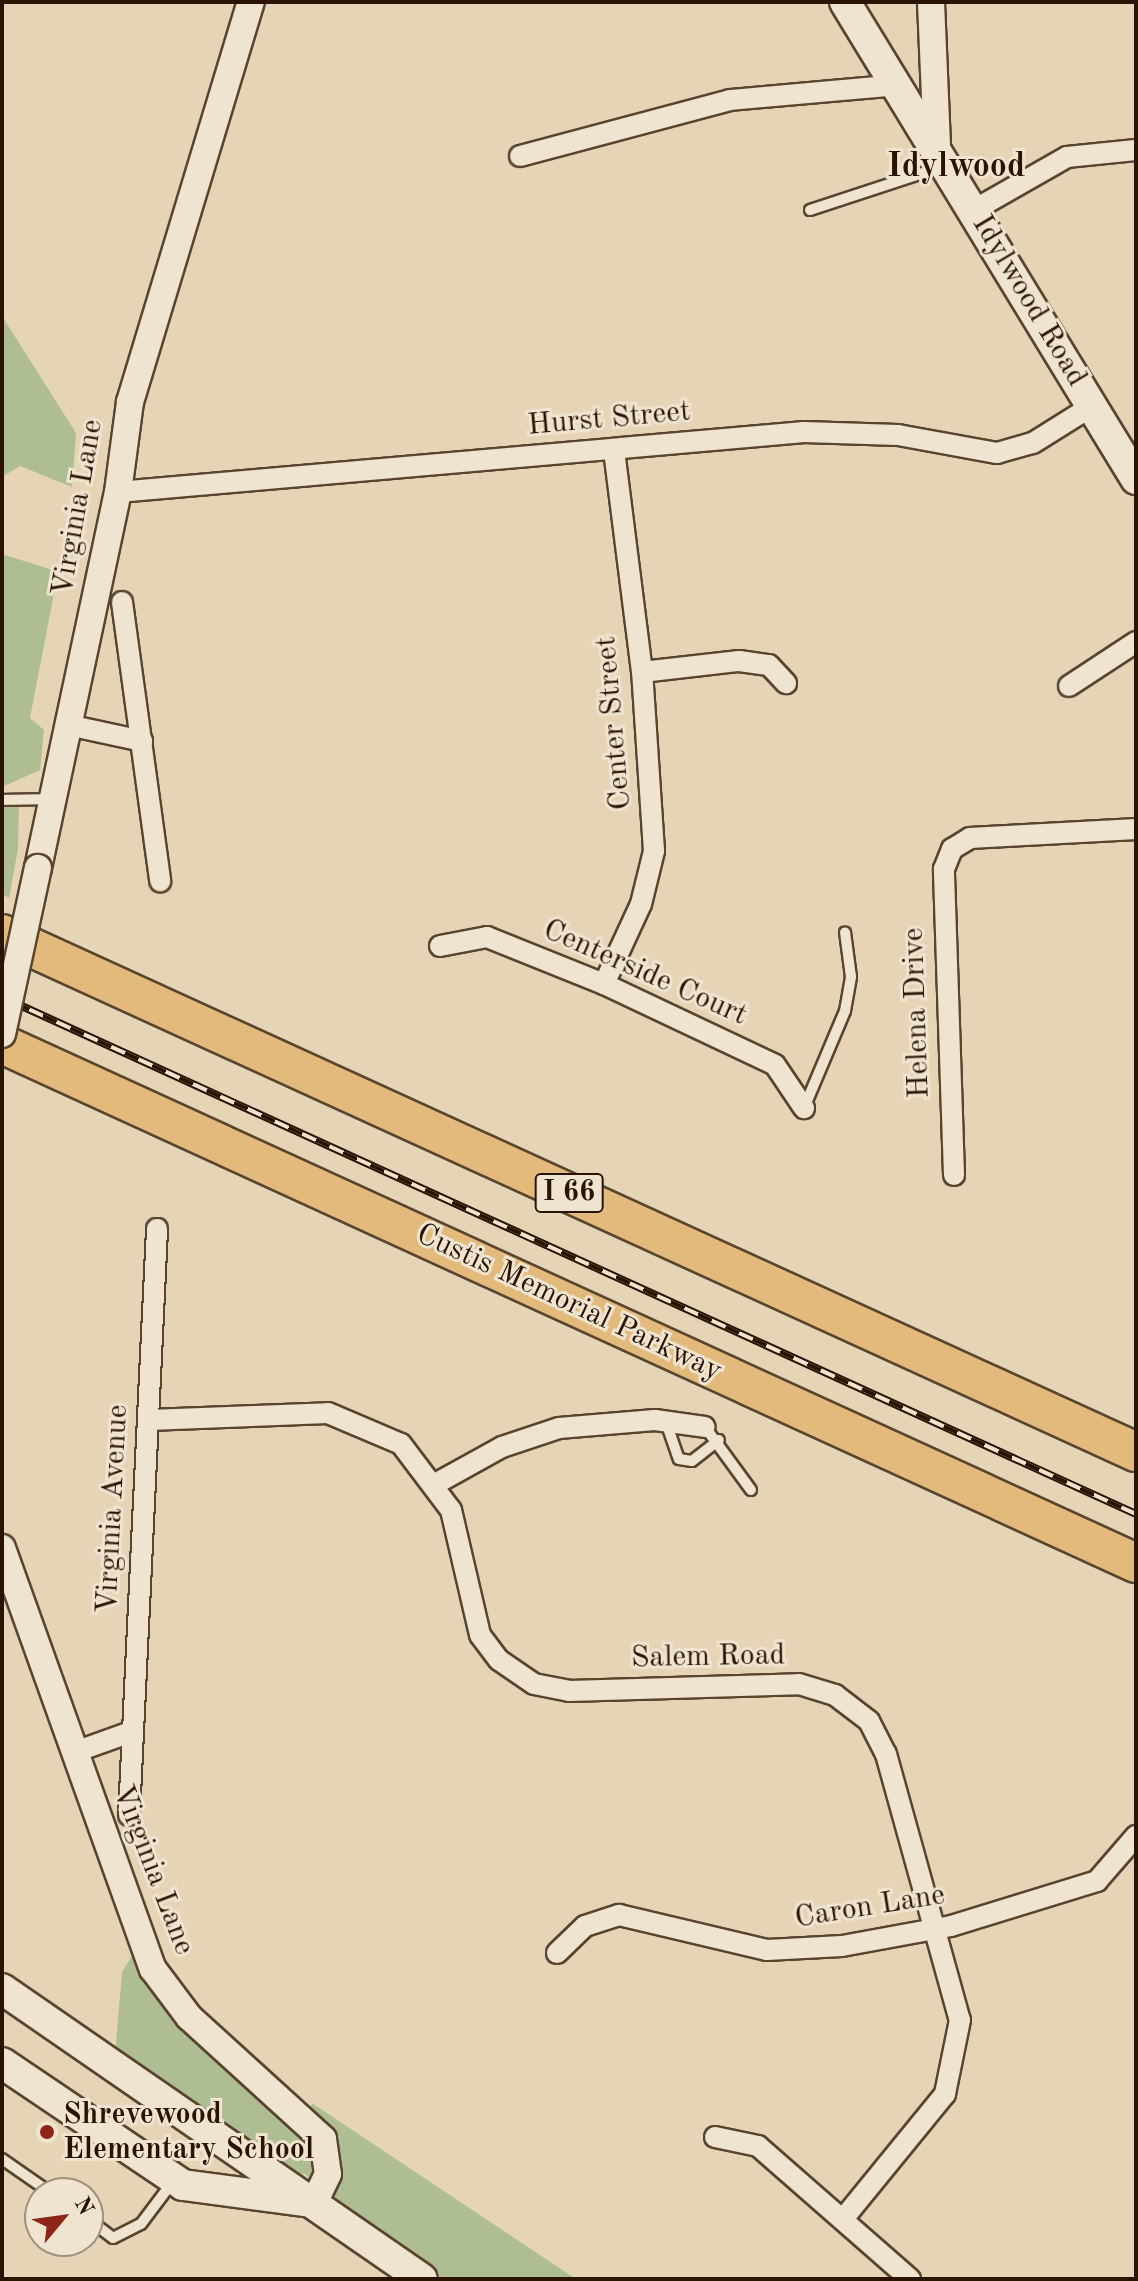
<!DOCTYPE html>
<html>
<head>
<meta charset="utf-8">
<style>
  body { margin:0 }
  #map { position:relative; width:1138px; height:2281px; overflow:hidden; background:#e5d5b6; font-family:"Old Standard TT",serif }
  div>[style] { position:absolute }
  .green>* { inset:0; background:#afbe92 }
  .roads { filter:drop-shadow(2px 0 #59442e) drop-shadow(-2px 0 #59442e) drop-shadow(0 2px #59442e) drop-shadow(0 -2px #59442e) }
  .service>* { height:10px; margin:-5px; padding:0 5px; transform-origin:5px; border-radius:5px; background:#eee4d0 }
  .minor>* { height:20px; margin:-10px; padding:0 10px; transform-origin:10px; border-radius:10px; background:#eee4d0 }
  .tertiary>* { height:26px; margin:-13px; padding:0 13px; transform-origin:13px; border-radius:13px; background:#eee4d0 }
  .secondary>* { height:30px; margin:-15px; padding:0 15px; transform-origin:15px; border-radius:15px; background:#eee4d0 }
  .motorway>* { height:38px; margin:-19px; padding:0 19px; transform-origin:19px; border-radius:19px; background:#e2ba7b }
  .rail>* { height:8px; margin-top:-4px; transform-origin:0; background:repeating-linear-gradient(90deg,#eee4d0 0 15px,#2a1400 0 30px); box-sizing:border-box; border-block:2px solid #2a1400 }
  .bridges { filter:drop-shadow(2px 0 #59442e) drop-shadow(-2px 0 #59442e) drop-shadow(0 2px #59442e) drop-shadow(0 -2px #59442e) }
  .tertiary-bridge>* { height:26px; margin:-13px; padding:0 13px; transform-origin:13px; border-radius:13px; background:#eee4d0 }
  .dots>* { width:22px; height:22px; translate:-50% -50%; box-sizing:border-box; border:4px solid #eee4d0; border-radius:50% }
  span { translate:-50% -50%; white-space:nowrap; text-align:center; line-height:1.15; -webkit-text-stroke:6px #eee4d0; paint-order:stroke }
  .shield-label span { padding:2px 6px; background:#eee4d0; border:2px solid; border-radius:6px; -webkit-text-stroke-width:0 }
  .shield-label { font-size:28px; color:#2a1400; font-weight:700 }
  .street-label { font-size:30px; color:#2a1400 }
  .poi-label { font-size:30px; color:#2a1400; font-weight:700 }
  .left { translate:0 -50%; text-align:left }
  .quarter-label { font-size:34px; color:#2a1400; font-weight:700 }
  .frame { position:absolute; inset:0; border:4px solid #2a1400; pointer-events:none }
  .north { position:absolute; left:24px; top:2177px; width:80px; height:80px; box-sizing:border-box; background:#eee4d0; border:2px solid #a0917d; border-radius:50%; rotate:61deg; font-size:22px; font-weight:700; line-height:32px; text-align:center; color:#2a1400 }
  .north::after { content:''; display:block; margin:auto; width:28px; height:36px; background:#8f2418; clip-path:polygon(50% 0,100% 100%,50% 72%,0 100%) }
</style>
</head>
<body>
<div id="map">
  <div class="green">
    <i style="clip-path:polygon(2px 316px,76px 433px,72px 487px,20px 466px,2px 477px)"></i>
    <i style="clip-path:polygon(2px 554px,65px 574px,57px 578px,30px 718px,44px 730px,40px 770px,2px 787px)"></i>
    <i style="clip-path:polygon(19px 803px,18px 849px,9px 898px,2px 894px,2px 805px)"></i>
    <i style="clip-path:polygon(133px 1954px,176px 2018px,306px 2134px,312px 2103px,576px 2279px,444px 2279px,350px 2216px,305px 2174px,295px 2175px,115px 2054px,122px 1972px)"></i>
  </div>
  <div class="roads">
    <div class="service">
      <i style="left:810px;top:210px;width:138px;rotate:-18.2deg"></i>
      <i style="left:2px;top:800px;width:50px;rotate:-1.1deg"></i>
      <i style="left:804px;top:1108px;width:105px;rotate:-67.1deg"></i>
      <i style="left:845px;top:1011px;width:35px;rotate:-80deg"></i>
      <i style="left:851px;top:977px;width:45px;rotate:-97.6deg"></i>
      <i style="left:666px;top:1422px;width:39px;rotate:71deg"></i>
      <i style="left:679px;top:1459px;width:13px;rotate:9deg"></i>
      <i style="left:692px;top:1461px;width:34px;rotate:-38deg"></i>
      <i style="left:705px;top:1427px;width:78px;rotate:53.9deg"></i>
      <i style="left:2px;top:2159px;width:60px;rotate:34.8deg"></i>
      <i style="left:88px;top:2219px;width:31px;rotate:37deg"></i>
      <i style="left:113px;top:2238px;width:31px;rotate:-27deg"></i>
      <i style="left:141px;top:2224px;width:55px;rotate:-53.1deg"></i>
    </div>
    <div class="minor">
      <i style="left:520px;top:156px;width:217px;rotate:-14.9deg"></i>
      <i style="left:730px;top:100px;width:168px;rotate:-5.1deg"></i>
      <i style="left:974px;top:210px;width:107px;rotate:-29.7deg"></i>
      <i style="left:1067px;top:157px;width:69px;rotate:-5.8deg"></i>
      <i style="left:118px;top:492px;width:689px;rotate:-5deg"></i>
      <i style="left:804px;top:432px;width:94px;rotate:1.8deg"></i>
      <i style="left:898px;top:435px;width:101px;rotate:10.3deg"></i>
      <i style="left:997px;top:453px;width:37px;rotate:-16deg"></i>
      <i style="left:1033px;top:443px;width:70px;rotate:-32.1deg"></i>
      <i style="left:122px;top:602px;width:282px;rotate:82.2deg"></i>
      <i style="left:642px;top:672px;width:98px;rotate:-6.5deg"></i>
      <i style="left:739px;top:661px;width:30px;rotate:8deg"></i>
      <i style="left:769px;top:665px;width:25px;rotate:47deg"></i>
      <i style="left:1069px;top:686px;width:80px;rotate:-33.3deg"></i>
      <i style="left:68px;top:725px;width:76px;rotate:12.2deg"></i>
      <i style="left:440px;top:946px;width:48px;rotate:-10.8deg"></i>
      <i style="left:487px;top:937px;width:126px;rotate:21.9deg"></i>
      <i style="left:604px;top:984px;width:189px;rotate:25.3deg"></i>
      <i style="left:775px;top:1065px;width:52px;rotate:56deg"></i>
      <i style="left:604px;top:984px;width:88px;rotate:-65.2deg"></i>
      <i style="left:641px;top:904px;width:55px;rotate:-76.2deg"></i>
      <i style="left:654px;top:851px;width:179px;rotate:-93.8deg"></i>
      <i style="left:642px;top:672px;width:225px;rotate:-97.2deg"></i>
      <i style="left:954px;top:1175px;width:306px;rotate:-91.9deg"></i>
      <i style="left:944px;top:869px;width:22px;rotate:-68deg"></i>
      <i style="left:952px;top:849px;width:21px;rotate:-31deg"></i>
      <i style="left:970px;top:838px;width:166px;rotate:-3.1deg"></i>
      <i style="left:149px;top:1420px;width:179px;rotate:-2.2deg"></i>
      <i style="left:328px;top:1413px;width:79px;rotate:23deg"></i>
      <i style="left:401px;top:1444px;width:83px;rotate:52.9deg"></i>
      <i style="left:451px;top:1510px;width:128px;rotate:76.9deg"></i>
      <i style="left:480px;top:1635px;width:31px;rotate:53deg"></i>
      <i style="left:499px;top:1660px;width:42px;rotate:34.4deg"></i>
      <i style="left:534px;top:1684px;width:36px;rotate:11deg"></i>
      <i style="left:569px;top:1691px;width:230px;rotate:-1.7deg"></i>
      <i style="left:799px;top:1684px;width:38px;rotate:17deg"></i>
      <i style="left:835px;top:1695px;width:43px;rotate:37.4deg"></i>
      <i style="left:869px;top:1721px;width:37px;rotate:63deg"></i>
      <i style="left:886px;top:1754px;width:276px;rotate:74.5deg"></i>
      <i style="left:960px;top:2020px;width:76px;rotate:101.5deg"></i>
      <i style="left:945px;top:2094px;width:160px;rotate:129.2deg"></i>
      <i style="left:437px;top:1483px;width:74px;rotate:-29deg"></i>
      <i style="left:502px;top:1447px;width:60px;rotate:-18.4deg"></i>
      <i style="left:559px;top:1428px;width:96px;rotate:-4.8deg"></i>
      <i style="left:655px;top:1420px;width:50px;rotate:8deg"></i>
      <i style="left:75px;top:1752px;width:59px;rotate:-19.7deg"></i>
      <i style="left:129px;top:1815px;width:587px;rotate:-87.26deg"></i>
      <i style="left:557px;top:1953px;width:39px;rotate:-44deg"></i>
      <i style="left:585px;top:1926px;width:36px;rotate:-18deg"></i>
      <i style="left:619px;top:1915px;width:152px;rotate:13.3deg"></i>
      <i style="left:767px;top:1950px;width:75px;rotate:-3.1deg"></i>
      <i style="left:842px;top:1946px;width:111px;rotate:-10.4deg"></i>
      <i style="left:951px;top:1926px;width:153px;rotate:-17.1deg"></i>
      <i style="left:1097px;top:1881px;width:60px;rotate:-49.1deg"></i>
      <i style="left:715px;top:2137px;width:44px;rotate:11.8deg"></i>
      <i style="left:758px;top:2146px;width:202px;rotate:41.2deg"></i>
    </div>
    <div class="tertiary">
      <i style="left:931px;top:2px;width:146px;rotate:87.6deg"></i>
      <i style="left:38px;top:868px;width:384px;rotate:-78deg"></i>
      <i style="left:118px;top:492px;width:91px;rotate:-82.4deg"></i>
      <i style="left:130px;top:402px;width:418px;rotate:-73.2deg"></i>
      <i style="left:2px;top:1548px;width:447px;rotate:70.3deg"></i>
      <i style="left:153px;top:1969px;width:60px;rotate:53.1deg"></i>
      <i style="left:189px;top:2017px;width:181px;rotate:42.3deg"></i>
      <i style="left:323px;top:2139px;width:35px;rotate:82deg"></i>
      <i style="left:328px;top:2174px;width:32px;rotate:116deg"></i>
    </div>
    <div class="secondary">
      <i style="left:845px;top:2px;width:559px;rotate:58.61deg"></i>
      <i style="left:2px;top:1989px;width:510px;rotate:34.62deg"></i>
      <i style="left:2px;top:2063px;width:218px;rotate:34deg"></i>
      <i style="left:183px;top:2185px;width:123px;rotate:7.5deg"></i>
    </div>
    <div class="motorway">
      <i style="left:2px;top:934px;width:1247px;rotate:24.55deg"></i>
      <i style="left:2px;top:1044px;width:1247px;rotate:24.59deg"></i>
    </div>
  </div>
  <div class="rail">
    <i style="left:2px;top:997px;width:1246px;rotate:24.51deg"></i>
  </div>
  <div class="bridges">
    <div class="tertiary-bridge">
      <i style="left:2px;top:1034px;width:170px;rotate:-77.8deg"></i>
    </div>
  </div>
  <div class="dots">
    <i style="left:47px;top:2132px;background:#8f2418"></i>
  </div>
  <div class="shield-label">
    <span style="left:569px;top:1193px">I 66</span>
  </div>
  <div class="street-label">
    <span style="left:1029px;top:301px;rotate:59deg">Idylwood Road</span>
    <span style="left:609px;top:419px;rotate:-5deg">Hurst Street</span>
    <span style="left:78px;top:508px;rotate:-80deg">Virginia Lane</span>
    <span style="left:614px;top:723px;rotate:-95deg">Center Street</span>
    <span style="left:645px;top:973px;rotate:24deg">Centerside Court</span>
    <span style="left:917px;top:1013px;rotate:-92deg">Helena Drive</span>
    <span style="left:569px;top:1303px;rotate:25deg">Custis Memorial Parkway</span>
    <span style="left:113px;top:1509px;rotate:-87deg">Virginia Avenue</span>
    <span style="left:708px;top:1657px;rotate:-1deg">Salem Road</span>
    <span style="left:153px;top:1870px;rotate:69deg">Virginia Lane</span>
    <span style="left:870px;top:1907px;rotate:-9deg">Caron Lane</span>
  </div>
  <div class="poi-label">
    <span class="left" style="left:63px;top:2132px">Shrevewood<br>Elementary School</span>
  </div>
  <div class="quarter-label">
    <span style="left:956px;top:168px">Idylwood</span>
  </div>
  <div class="frame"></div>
  <div class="north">N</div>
</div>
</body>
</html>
